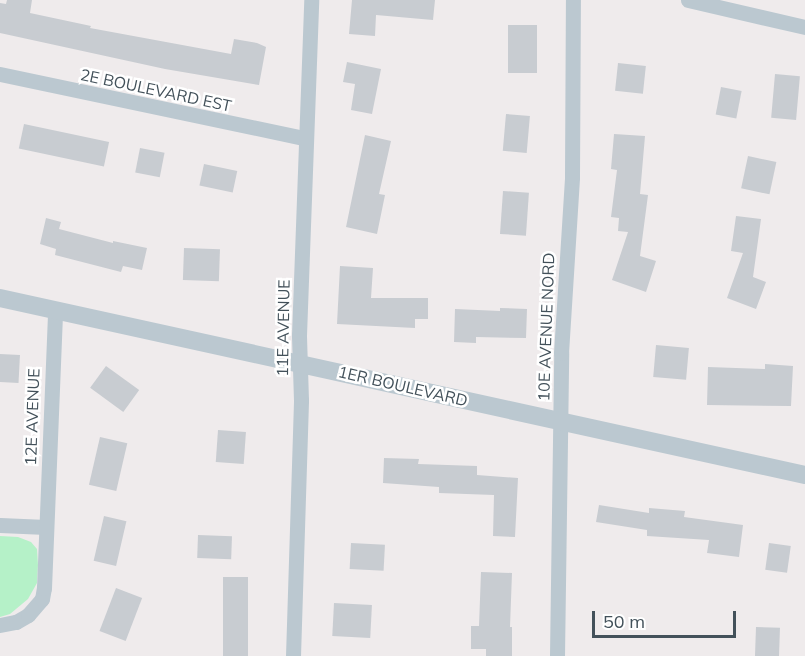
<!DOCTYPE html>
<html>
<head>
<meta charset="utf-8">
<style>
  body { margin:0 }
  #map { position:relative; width:805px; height:656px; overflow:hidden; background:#efebec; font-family:Mulish,sans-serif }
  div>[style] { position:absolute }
  .green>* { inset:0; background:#b5f1c8 }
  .building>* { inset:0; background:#c8ccd1; transform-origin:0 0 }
  .minor>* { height:15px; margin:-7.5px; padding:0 7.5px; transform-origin:7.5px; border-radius:7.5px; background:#bbc8d0 }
  .tertiary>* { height:18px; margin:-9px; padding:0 9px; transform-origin:9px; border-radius:9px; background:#bbc8d0 }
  span { translate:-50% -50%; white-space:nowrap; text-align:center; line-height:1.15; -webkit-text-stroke:5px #fff; paint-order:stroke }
  .street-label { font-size:16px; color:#43515a }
  .scale { position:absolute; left:592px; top:611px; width:144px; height:27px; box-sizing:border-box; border:3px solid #43515a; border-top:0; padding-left:8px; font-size:18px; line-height:21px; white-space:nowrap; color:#43515a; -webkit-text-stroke:4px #fff; paint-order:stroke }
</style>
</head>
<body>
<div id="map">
  <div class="green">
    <i style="clip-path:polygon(0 536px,18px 537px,31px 542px,37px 549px,38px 565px,37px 583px,28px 599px,10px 614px,0 617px)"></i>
  </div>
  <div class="building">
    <i style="clip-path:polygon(7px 0,32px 0,30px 13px,91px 26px,90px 28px,231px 54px,234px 39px,257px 43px,266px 47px,259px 85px,165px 69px,0 33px,0 3px,6px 4px)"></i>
    <i style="clip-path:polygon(352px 0,435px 0,433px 20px,376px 15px,375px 36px,349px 34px)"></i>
    <i style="left:508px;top:25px;width:29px;height:48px"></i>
    <i style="clip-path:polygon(347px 62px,381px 69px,372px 114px,351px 110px,355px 84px,343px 82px)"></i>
    <i style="left:618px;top:63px;width:28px;height:28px;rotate:6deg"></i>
    <i style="left:775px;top:74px;width:25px;height:44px;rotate:5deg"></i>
    <i style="left:721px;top:87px;width:21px;height:28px;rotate:11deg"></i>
    <i style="left:506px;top:114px;width:24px;height:37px;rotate:5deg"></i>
    <i style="left:24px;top:124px;width:87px;height:25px;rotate:12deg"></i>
    <i style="clip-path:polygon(614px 134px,645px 136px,640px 194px,648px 195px,640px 256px,656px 261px,646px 292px,612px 280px,628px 232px,618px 231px,619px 218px,611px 217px,617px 170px,611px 169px)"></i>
    <i style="clip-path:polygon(365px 135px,391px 141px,379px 194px,385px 195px,377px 234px,346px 227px)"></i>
    <i style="left:140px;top:148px;width:25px;height:25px;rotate:11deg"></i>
    <i style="left:748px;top:156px;width:29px;height:33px;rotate:12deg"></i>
    <i style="left:204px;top:164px;width:34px;height:22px;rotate:12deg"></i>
    <i style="left:503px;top:191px;width:26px;height:43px;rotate:4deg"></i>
    <i style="clip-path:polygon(736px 216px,761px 219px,753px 277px,766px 282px,756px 309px,727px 298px,743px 253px,731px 251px)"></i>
    <i style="clip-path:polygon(46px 218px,61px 222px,59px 229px,113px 243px,113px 241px,147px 248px,142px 270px,123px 266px,121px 272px,55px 255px,56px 249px,40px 244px)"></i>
    <i style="left:184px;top:248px;width:36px;height:32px;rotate:2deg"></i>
    <i style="clip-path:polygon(340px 266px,373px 268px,371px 298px,428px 298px,428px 319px,415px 319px,415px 328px,337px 324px)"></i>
    <i style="clip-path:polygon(500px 308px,527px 309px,526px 338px,476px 337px,476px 343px,454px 342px,455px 309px,500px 311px)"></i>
    <i style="left:656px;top:345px;width:33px;height:32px;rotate:5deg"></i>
    <i style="left:0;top:354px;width:20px;height:28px;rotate:3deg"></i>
    <i style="clip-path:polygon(765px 364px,793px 366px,791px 406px,707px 405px,708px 367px,765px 369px)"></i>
    <i style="left:106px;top:366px;width:41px;height:27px;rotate:36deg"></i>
    <i style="left:218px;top:430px;width:28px;height:32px;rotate:4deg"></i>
    <i style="left:100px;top:437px;width:28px;height:49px;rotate:13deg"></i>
    <i style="clip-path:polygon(384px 458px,419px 459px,418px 464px,477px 466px,477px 475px,518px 478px,515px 537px,493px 536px,494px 495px,439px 493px,439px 487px,383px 483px)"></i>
    <i style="clip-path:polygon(599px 505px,649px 513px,649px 508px,685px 511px,684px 517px,743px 525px,739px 557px,707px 553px,709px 540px,647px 536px,647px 530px,596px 522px)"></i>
    <i style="left:104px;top:516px;width:23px;height:46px;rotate:13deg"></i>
    <i style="left:198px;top:535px;width:34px;height:23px;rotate:2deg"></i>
    <i style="left:351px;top:543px;width:34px;height:26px;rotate:3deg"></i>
    <i style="left:769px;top:543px;width:22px;height:27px;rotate:8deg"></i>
    <i style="clip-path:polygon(481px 572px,512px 573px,510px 627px,512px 627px,512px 656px,486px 656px,486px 649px,471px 649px,471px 626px,479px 626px)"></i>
    <i style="left:223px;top:577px;width:25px;height:79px"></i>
    <i style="left:116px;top:588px;width:28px;height:46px;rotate:21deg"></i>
    <i style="left:334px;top:603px;width:38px;height:33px;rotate:3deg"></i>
    <i style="left:756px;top:627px;width:24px;height:29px;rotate:2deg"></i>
  </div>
  <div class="minor">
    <i style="left:688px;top:0;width:120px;rotate:13deg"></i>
    <i style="left:0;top:74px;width:312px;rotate:11.9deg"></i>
    <i style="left:0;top:525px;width:46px;rotate:2.5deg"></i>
    <i style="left:0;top:625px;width:16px;rotate:-11deg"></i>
    <i style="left:16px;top:622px;width:14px;rotate:-30deg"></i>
    <i style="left:28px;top:615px;width:21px;rotate:-49deg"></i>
    <i style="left:42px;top:599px;width:11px;rotate:-80deg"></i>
    <i style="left:44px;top:588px;width:278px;rotate:-87.7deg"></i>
    <i style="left:293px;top:656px;width:256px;rotate:-88.2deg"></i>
    <i style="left:301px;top:400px;width:65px;rotate:-91.8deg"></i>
    <i style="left:299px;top:335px;width:335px;rotate:-87.9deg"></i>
    <i style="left:557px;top:656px;width:303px;rotate:-89.2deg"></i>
    <i style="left:561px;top:353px;width:176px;rotate:-86.4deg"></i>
    <i style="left:572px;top:177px;width:177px;rotate:-89.7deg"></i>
  </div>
  <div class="tertiary">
    <i style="left:0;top:298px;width:824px;rotate:12.4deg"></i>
  </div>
  <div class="street-label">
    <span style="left:156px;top:90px;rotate:12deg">2E BOULEVARD EST</span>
    <span style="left:546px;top:327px;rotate:-88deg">10E AVENUE NORD</span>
    <span style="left:283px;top:328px;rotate:-89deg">11E AVENUE</span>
    <span style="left:403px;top:386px;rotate:13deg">1ER BOULEVARD</span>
    <span style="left:32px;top:417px;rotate:-88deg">12E AVENUE</span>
  </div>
  <div class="scale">50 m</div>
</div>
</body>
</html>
